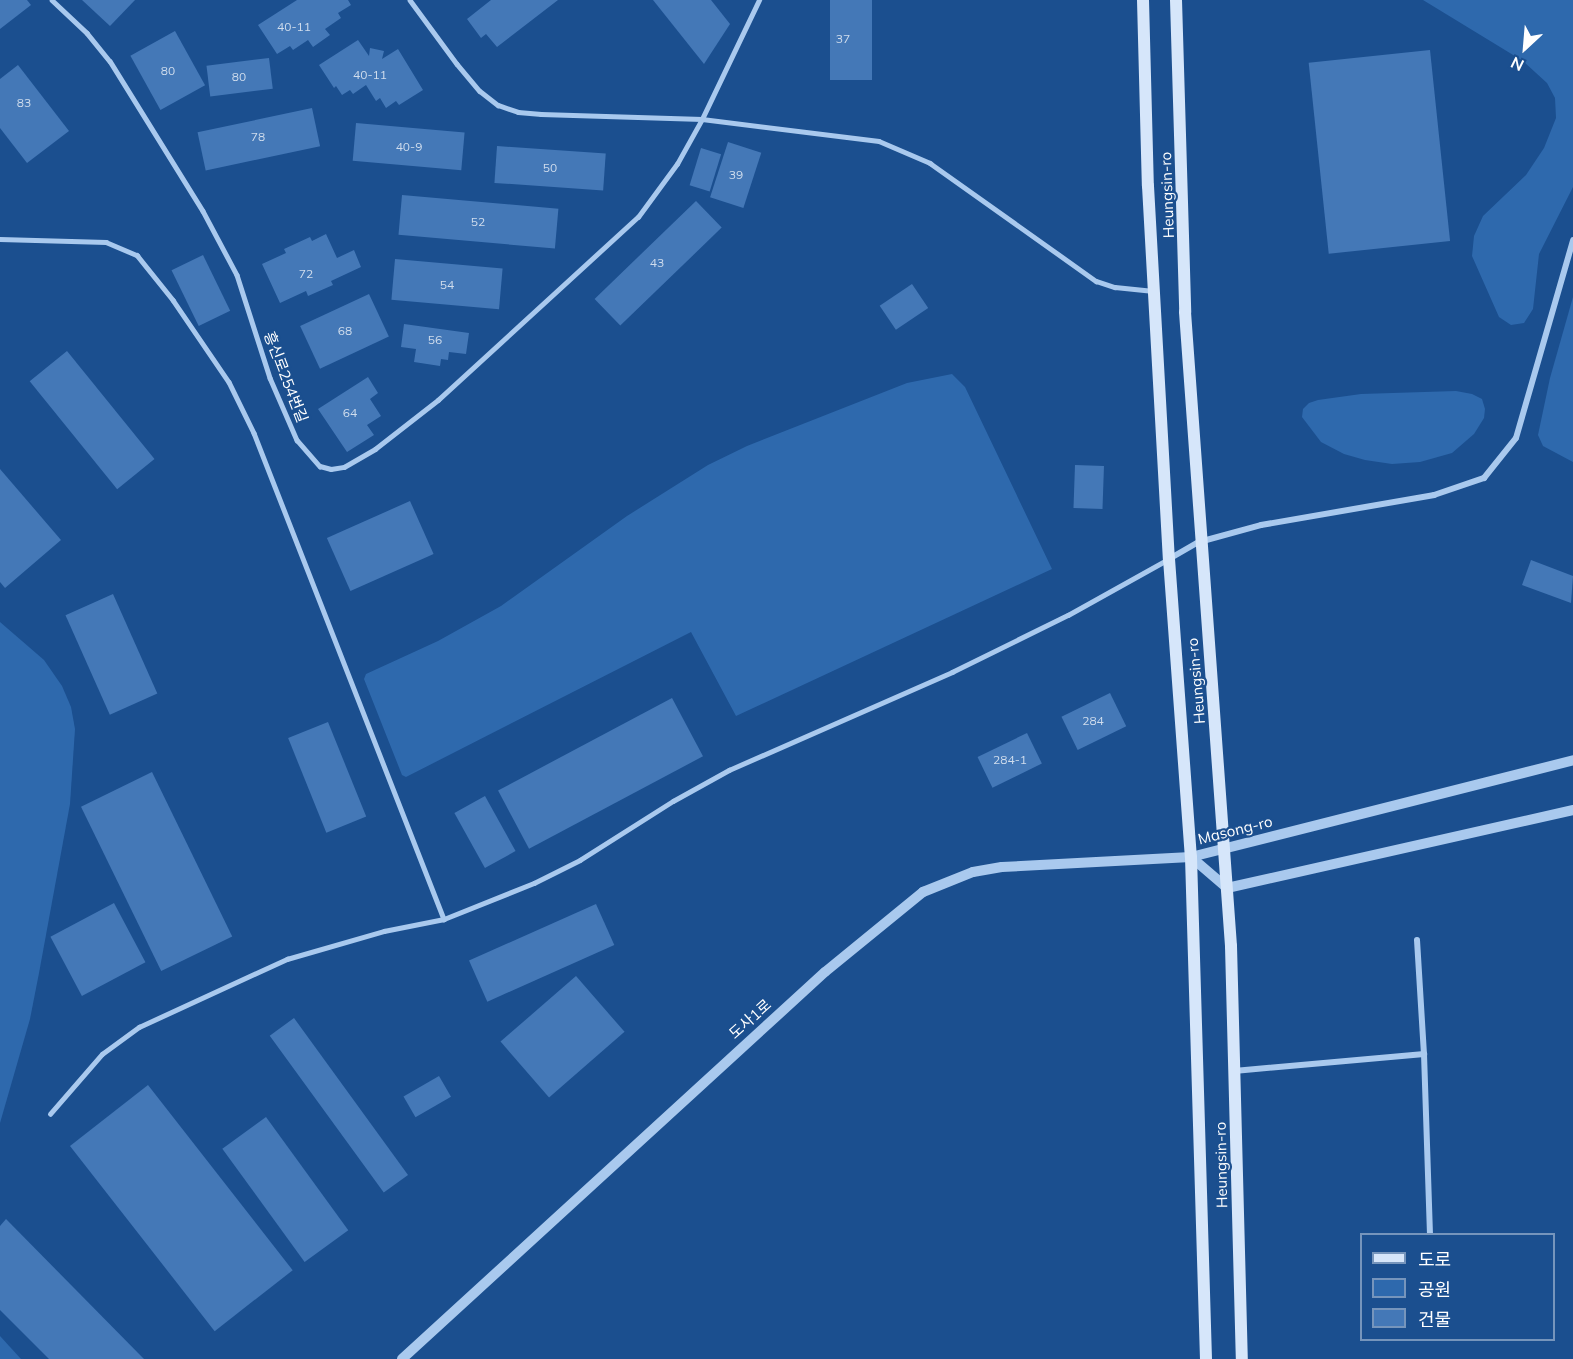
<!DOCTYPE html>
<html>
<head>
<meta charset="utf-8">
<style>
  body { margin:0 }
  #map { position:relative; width:1573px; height:1359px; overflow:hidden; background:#1b4f8f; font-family:Mulish,"Noto Sans KR",sans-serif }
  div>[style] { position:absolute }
  .green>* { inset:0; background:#2e69ad }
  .building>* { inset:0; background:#4478b7; transform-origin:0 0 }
  .service>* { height:4.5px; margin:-2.25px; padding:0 2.25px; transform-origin:2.25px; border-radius:2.25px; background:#a9c9ee }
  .minor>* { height:6px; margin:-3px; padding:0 3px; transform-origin:3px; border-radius:3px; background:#a9c9ee }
  .tertiary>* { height:10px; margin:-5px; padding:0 5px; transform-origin:5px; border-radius:5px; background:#a9c9ee }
  .secondary>* { height:12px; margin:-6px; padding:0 6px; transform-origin:6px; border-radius:6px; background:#d6e6fa }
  span { translate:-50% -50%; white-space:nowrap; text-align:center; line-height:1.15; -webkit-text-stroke:4.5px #1b4f8f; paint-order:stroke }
  .number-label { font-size:12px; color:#d0dded }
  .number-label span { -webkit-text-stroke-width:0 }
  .street-label { font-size:15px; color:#fff }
  .legend { position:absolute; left:1360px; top:1233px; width:195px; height:108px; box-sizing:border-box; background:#1b4f8f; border:2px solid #7695bc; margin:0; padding:8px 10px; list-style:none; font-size:18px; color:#fff }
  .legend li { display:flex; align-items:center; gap:12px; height:30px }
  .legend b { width:30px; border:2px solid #7695bc }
  .north { position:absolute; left:1495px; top:18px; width:60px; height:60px; -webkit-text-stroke:4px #1b4f8f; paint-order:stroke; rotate:206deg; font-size:16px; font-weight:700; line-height:24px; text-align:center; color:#fff }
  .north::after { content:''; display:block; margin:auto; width:21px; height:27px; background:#fff; clip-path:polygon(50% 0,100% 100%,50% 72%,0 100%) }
</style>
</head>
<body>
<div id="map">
  <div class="green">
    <i style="clip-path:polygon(1423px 0,1573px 0,1573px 187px,1539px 254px,1533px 309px,1524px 323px,1511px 325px,1499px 317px,1472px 256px,1474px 236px,1483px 216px,1526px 175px,1544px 148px,1556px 118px,1555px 98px,1547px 83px,1523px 61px)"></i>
    <i style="clip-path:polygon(1573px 297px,1573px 462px,1543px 446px,1538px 435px,1550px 378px)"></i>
    <i style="clip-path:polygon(952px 374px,965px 387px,1052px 569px,736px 716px,691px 632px,406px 777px,402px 775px,364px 679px,366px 674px,438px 641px,501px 606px,627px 516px,708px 465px,747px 446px,907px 383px)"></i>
    <i style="clip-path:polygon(1456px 391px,1472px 394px,1482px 399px,1485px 409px,1484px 418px,1474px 434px,1452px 453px,1420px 462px,1392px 464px,1365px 460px,1344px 454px,1321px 442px,1302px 417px,1303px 409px,1309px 403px,1318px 400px,1361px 394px)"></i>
    <i style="clip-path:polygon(0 622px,44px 660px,62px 686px,71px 707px,75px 729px,70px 804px,39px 973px,30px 1019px,0 1123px)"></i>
    <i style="clip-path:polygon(0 1336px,21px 1359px,0 1359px)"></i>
  </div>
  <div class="building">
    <i style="clip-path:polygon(0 0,27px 0,31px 5px,0 29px)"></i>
    <i style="clip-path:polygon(82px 0,135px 0,110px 26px)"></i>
    <i style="clip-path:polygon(297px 0,348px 0,351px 5px,338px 13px,341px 18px,325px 29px,330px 35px,313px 47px,308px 40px,293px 50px,290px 46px,277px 54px,258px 25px)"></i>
    <i style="clip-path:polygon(491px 0,558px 0,497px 47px,486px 34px,481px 38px,467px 19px)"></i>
    <i style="clip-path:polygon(653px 0,711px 0,730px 24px,704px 64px)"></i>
    <i style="left:830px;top:0;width:42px;height:80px"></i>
    <i style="left:175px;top:31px;width:62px;height:51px;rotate:61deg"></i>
    <i style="clip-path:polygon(358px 40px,369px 56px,370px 48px,384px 51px,382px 59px,398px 49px,423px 90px,399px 105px,396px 101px,386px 108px,380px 98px,376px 101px,366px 85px,353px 94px,350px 90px,342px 95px,336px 86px,334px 88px,319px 65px)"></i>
    <i style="left:1430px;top:50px;width:192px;height:122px;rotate:84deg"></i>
    <i style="left:269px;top:58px;width:31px;height:63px;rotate:83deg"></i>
    <i style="clip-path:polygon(18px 65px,69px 131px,27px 163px,0 128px,0 79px)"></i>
    <i style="left:312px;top:108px;width:39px;height:117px;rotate:78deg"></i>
    <i style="left:356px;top:123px;width:109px;height:38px;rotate:5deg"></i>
    <i style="left:728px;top:142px;width:35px;height:58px;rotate:18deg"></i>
    <i style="left:497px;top:146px;width:109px;height:37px;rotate:4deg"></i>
    <i style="left:701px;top:148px;width:21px;height:39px;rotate:17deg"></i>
    <i style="left:402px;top:195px;width:157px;height:40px;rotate:5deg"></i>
    <i style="left:696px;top:201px;width:37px;height:141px;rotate:46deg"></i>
    <i style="clip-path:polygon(326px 234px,337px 258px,354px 250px,361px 267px,331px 281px,333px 285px,308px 296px,306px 291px,280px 303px,262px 264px,286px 253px,284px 249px,310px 237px,312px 241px)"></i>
    <i style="left:203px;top:255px;width:62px;height:35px;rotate:64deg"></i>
    <i style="left:395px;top:259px;width:108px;height:41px;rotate:5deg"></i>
    <i style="left:912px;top:284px;width:29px;height:39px;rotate:56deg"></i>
    <i style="left:369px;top:294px;width:47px;height:76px;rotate:65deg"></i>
    <i style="clip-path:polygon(404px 324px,469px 333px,466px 354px,449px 352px,448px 360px,441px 359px,440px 366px,414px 362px,416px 349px,401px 347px)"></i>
    <i style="left:67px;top:351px;width:139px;height:48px;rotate:51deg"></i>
    <i style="clip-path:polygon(368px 377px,378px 393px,370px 399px,381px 416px,367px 425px,374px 435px,347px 452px,318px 409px)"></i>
    <i style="left:1075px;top:465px;width:29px;height:43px;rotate:2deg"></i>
    <i style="clip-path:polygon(0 469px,61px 540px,5px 588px,0 582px)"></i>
    <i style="left:410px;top:501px;width:58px;height:91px;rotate:66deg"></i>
    <i style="clip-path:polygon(1531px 560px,1573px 576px,1571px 603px,1522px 585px)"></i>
    <i style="left:113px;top:594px;width:109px;height:52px;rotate:66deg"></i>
    <i style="left:1110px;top:693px;width:37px;height:54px;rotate:64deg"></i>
    <i style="left:672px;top:698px;width:66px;height:197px;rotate:62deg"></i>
    <i style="left:328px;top:722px;width:102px;height:43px;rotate:68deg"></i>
    <i style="left:1027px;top:733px;width:34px;height:55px;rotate:64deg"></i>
    <i style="left:152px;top:772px;width:183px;height:79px;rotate:64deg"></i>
    <i style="left:485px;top:796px;width:63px;height:35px;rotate:61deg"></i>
    <i style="left:114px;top:903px;width:67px;height:72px;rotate:62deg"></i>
    <i style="left:596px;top:904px;width:45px;height:139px;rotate:66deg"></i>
    <i style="left:576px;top:976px;width:74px;height:100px;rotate:49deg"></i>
    <i style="left:294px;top:1018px;width:194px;height:30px;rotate:54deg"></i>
    <i style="left:439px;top:1076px;width:24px;height:41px;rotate:60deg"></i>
    <i style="left:148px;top:1085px;width:235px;height:99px;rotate:52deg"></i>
    <i style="left:266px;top:1117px;width:140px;height:54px;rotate:54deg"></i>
    <i style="clip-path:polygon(6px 1219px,144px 1359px,49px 1359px,0 1310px,0 1226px)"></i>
  </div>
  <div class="service">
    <i style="left:52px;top:0;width:48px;rotate:43.3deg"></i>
    <i style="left:87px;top:33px;width:36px;rotate:51deg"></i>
    <i style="left:110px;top:61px;width:176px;rotate:58.2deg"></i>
    <i style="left:203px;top:211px;width:72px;rotate:62deg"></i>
    <i style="left:237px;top:275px;width:108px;rotate:72.2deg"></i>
    <i style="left:270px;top:378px;width:68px;rotate:66.5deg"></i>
    <i style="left:297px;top:440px;width:35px;rotate:49deg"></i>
    <i style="left:320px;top:466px;width:11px;rotate:15deg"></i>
    <i style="left:331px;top:469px;width:13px;rotate:-9deg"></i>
    <i style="left:344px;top:467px;width:36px;rotate:-30deg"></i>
    <i style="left:375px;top:449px;width:80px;rotate:-37.9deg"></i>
    <i style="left:438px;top:400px;width:271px;rotate:-42.5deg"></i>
    <i style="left:638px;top:217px;width:66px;rotate:-53.7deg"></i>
    <i style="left:677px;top:164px;width:51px;rotate:-60.9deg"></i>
    <i style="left:702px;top:119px;width:132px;rotate:-64.4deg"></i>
    <i style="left:410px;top:0;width:79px;rotate:53.7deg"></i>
    <i style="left:457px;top:64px;width:35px;rotate:50deg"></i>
    <i style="left:480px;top:91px;width:23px;rotate:38deg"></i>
    <i style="left:498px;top:105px;width:21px;rotate:19deg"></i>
    <i style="left:518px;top:112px;width:23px;rotate:5deg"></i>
    <i style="left:541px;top:114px;width:161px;rotate:1.8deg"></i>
    <i style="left:702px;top:119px;width:178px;rotate:7.1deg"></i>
    <i style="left:879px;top:141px;width:56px;rotate:23.3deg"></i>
    <i style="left:930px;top:163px;width:204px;rotate:35.4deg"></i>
    <i style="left:1096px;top:281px;width:20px;rotate:18deg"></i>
    <i style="left:1115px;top:287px;width:36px;rotate:6deg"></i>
    <i style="left:0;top:239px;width:106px;rotate:1.6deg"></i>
    <i style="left:106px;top:242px;width:34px;rotate:23deg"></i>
    <i style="left:137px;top:255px;width:58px;rotate:51.3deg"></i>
    <i style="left:173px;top:300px;width:99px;rotate:55.7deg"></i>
    <i style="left:229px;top:382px;width:57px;rotate:63.9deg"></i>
    <i style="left:254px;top:433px;width:522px;rotate:68.65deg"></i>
    <i style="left:50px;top:1114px;width:79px;rotate:-49.1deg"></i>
    <i style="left:102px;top:1054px;width:46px;rotate:-36.1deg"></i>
    <i style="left:139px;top:1027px;width:163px;rotate:-24.7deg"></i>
    <i style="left:287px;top:959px;width:101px;rotate:-16.1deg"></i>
    <i style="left:384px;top:931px;width:61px;rotate:-11.3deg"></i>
    <i style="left:444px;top:919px;width:97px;rotate:-21.8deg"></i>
    <i style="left:534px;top:883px;width:51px;rotate:-26.6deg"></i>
    <i style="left:580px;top:860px;width:110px;rotate:-32.4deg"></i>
    <i style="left:673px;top:801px;width:64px;rotate:-29deg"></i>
    <i style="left:729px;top:770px;width:244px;rotate:-23.7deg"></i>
    <i style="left:952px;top:672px;width:129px;rotate:-26.2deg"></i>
    <i style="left:1068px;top:615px;width:113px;rotate:-29.1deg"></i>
  </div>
  <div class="minor">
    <i style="left:1169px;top:559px;width:34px;rotate:-30deg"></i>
    <i style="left:1199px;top:542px;width:64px;rotate:-15.3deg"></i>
    <i style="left:1261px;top:525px;width:176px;rotate:-9.8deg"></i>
    <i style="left:1434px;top:495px;width:53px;rotate:-18.8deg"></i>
    <i style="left:1484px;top:478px;width:51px;rotate:-51.3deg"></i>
    <i style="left:1516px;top:438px;width:206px;rotate:-73.9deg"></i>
    <i style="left:1417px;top:940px;width:114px;rotate:86.5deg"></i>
    <i style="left:1424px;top:1054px;width:180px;rotate:88.1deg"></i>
    <i style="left:1234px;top:1071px;width:191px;rotate:-5.1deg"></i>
  </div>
  <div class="tertiary">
    <i style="left:1191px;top:857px;width:48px;rotate:40.7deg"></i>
    <i style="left:1227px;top:888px;width:355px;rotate:-12.7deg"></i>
    <i style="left:402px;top:1359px;width:573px;rotate:-42.46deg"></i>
    <i style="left:825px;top:972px;width:127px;rotate:-39.2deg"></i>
    <i style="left:923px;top:892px;width:54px;rotate:-21.8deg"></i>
    <i style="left:973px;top:872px;width:29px;rotate:-10deg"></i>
    <i style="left:1002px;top:867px;width:189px;rotate:-3deg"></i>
    <i style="left:1191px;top:857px;width:394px;rotate:-14.2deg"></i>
  </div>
  <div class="secondary">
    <i style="left:1143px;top:0;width:186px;rotate:88.5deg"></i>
    <i style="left:1148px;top:186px;width:374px;rotate:86.8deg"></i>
    <i style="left:1169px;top:559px;width:299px;rotate:85.8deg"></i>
    <i style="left:1191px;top:857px;width:502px;rotate:88.29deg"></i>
    <i style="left:1176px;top:0;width:312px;rotate:88.3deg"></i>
    <i style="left:1185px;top:312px;width:636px;rotate:85.85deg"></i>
    <i style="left:1231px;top:946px;width:413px;rotate:88.5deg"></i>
  </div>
  <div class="number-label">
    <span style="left:294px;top:27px">40-11</span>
    <span style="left:843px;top:39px">37</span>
    <span style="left:168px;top:71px">80</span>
    <span style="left:370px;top:75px">40-11</span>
    <span style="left:239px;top:77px">80</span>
    <span style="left:24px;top:103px">83</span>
    <span style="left:258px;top:137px">78</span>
    <span style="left:409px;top:147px">40-9</span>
    <span style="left:550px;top:168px">50</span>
    <span style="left:736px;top:175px">39</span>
    <span style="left:478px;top:222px">52</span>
    <span style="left:657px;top:263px">43</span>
    <span style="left:306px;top:274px">72</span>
    <span style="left:447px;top:285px">54</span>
    <span style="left:345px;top:331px">68</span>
    <span style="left:435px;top:340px">56</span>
    <span style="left:350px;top:413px">64</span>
    <span style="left:1093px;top:721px">284</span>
    <span style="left:1010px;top:760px">284-1</span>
  </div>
  <div class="street-label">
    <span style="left:1167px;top:195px;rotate:-92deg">Heungsin-ro</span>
    <span style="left:286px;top:377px;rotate:69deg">흥신로254번길</span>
    <span style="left:1196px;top:681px;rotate:-95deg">Heungsin-ro</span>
    <span style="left:1235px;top:830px;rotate:-14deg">Masong-ro</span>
    <span style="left:750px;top:1019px;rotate:-42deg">도사1로</span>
    <span style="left:1221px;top:1165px;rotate:-91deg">Heungsin-ro</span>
  </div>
  <ul class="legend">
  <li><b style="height:8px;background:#d6e6fa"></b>도로</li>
  <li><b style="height:16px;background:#2e69ad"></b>공원</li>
  <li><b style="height:16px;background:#4478b7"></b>건물</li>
  </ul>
  <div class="north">N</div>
</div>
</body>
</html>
